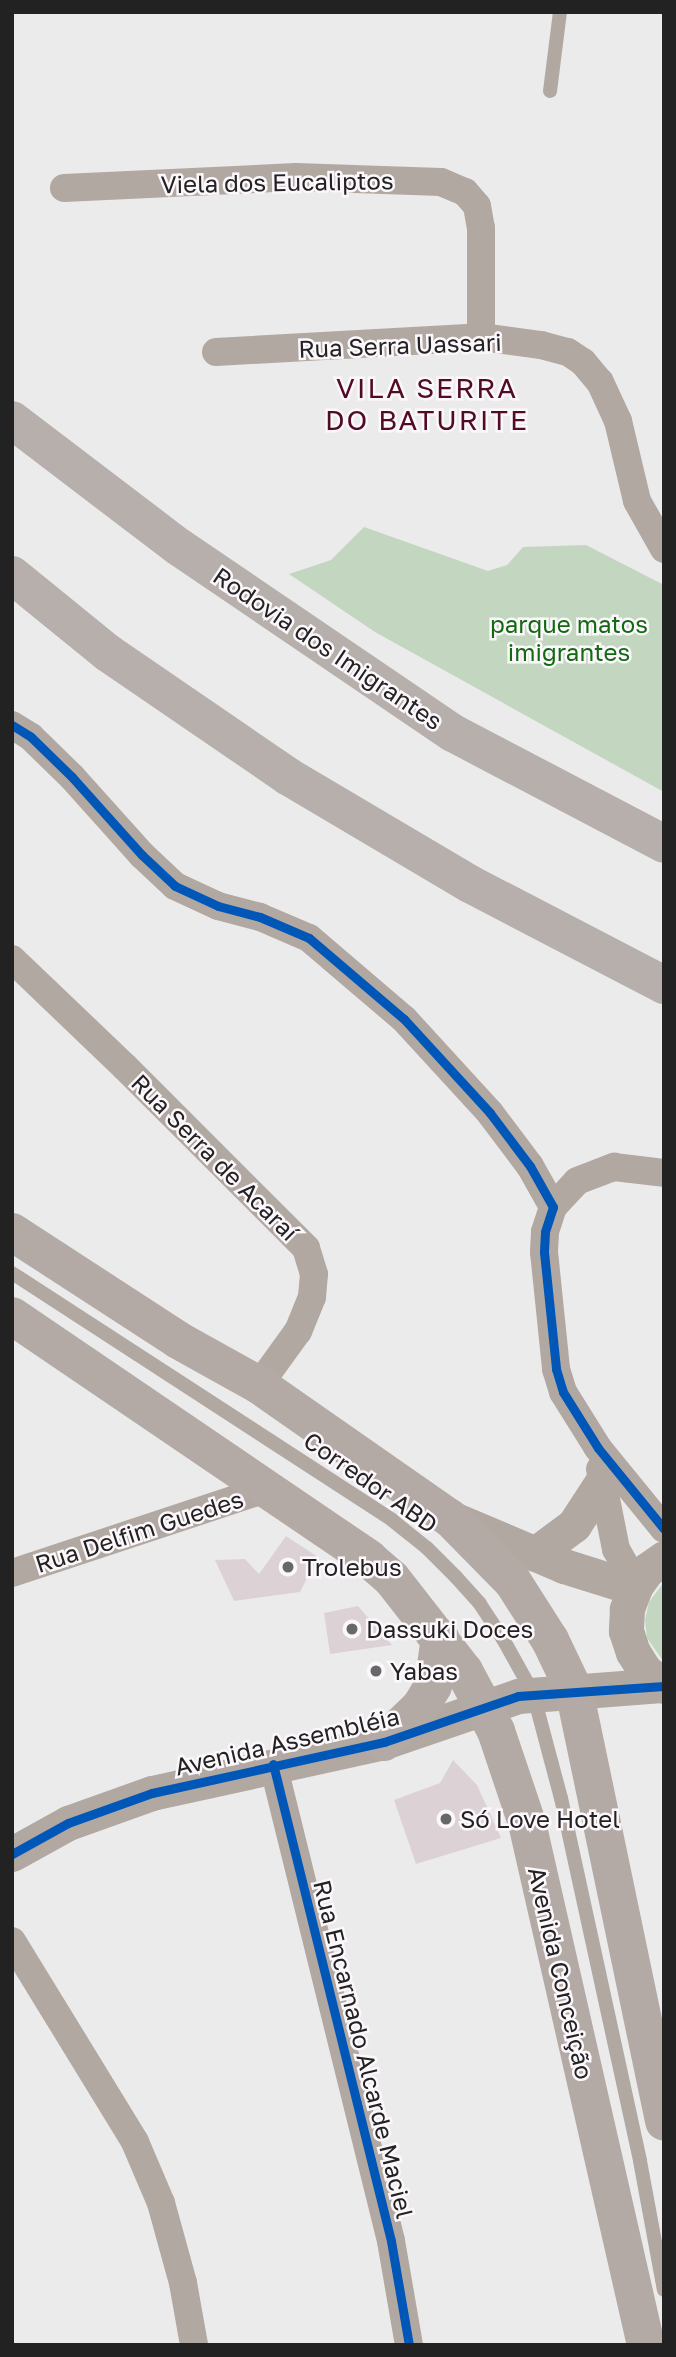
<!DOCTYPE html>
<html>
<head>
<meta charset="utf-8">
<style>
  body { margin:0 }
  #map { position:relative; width:676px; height:2357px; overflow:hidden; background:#ecebec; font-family:"Golos Text",sans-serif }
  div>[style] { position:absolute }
  .green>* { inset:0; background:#c2d6c0 }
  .building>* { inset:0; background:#dcd2d6 }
  .service>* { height:14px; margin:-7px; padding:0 7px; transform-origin:7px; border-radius:7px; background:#b2a8a2 }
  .minor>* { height:28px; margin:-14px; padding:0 14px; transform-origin:14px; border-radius:14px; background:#b2a8a2 }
  .tertiary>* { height:35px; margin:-17.5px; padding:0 17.5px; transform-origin:17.5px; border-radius:17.5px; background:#b2a8a2 }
  .primary>* { height:38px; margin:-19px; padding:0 19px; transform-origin:19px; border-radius:19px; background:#b4aaa5 }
  .motorway>* { height:38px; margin:-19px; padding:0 19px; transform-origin:19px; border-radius:19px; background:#b6afab }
  .cycleway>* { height:9px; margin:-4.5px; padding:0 4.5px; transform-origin:4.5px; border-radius:4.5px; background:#0057b8 }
  .dots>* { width:19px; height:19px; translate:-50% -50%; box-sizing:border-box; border:4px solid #fbf7fb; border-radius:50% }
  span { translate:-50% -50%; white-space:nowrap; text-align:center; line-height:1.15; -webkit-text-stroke:5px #fbf7fb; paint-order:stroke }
  .street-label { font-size:24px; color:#232223 }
  .park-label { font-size:24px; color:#126912 }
  .poi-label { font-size:24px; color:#232223 }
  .left { translate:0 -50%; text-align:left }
  .quarter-label { font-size:28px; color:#510c23; letter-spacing:2px }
  .frame { position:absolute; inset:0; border:14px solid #232223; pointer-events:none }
</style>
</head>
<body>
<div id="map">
  <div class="green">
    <i style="clip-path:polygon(364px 527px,488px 571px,507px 565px,523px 547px,586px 545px,664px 585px,664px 792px,375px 632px,289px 574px,331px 560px)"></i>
    <i style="clip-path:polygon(664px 1582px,664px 1662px,647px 1638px,645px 1620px,649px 1602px)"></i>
  </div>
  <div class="building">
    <i style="clip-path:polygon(286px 1536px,318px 1557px,300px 1592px,234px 1601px,215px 1560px,245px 1559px,259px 1574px)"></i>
    <i style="clip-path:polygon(358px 1606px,392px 1645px,330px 1654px,324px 1613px)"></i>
    <i style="clip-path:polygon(453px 1760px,477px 1785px,501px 1838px,416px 1864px,394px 1800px,440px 1783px)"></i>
  </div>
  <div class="service">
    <i style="left:550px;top:91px;width:80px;rotate:-82.8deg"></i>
    <i style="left:12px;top:1273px;width:453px;rotate:33deg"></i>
    <i style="left:392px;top:1520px;width:45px;rotate:38.7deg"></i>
    <i style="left:427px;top:1548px;width:41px;rotate:45deg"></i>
    <i style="left:456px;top:1577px;width:36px;rotate:48deg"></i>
    <i style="left:480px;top:1604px;width:42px;rotate:56.7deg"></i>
    <i style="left:503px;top:1639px;width:62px;rotate:60.9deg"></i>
    <i style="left:533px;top:1693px;width:109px;rotate:75.1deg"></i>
    <i style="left:561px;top:1798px;width:371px;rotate:77.7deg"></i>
    <i style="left:640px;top:2161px;width:131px;rotate:79.5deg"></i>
  </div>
  <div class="minor">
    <i style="left:64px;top:188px;width:232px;rotate:-2.7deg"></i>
    <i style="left:296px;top:177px;width:145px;rotate:2deg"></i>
    <i style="left:441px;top:182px;width:26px;rotate:23deg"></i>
    <i style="left:465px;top:192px;width:18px;rotate:49deg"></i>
    <i style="left:477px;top:206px;width:22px;rotate:80deg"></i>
    <i style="left:481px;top:228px;width:109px;rotate:90deg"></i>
    <i style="left:216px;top:352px;width:265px;rotate:-3.2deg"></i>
    <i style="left:481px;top:337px;width:61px;rotate:7.6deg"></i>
    <i style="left:541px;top:345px;width:28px;rotate:15deg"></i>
    <i style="left:568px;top:352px;width:18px;rotate:34deg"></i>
    <i style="left:583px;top:362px;width:26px;rotate:50deg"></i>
    <i style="left:600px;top:382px;width:43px;rotate:65.2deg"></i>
    <i style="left:618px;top:421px;width:82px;rotate:76.6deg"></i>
    <i style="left:637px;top:501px;width:55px;rotate:60.6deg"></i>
    <i style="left:12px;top:725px;width:22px;rotate:32deg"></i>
    <i style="left:31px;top:737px;width:57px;rotate:44.3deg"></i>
    <i style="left:72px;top:777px;width:105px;rotate:48.1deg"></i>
    <i style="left:142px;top:855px;width:45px;rotate:43.2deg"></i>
    <i style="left:175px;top:886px;width:47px;rotate:24.9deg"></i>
    <i style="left:218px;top:906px;width:43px;rotate:14.7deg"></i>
    <i style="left:260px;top:917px;width:53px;rotate:23.2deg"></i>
    <i style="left:309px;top:938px;width:125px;rotate:40.5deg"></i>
    <i style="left:404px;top:1019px;width:127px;rotate:47.5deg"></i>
    <i style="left:490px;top:1113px;width:66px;rotate:53deg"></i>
    <i style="left:530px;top:1166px;width:47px;rotate:60.7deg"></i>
    <i style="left:553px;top:1207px;width:26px;rotate:108deg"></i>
    <i style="left:545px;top:1232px;width:20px;rotate:93deg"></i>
    <i style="left:544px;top:1252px;width:118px;rotate:84.1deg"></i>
    <i style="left:556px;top:1369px;width:24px;rotate:73deg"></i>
    <i style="left:563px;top:1392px;width:66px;rotate:58deg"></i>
    <i style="left:598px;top:1448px;width:104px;rotate:50.8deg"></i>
    <i style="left:12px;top:959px;width:156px;rotate:43.7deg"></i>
    <i style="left:125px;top:1067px;width:256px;rotate:45deg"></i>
    <i style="left:306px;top:1248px;width:27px;rotate:73deg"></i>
    <i style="left:314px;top:1274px;width:23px;rotate:95deg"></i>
    <i style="left:312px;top:1297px;width:37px;rotate:112deg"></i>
    <i style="left:298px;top:1331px;width:67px;rotate:125.8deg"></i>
    <i style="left:553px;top:1207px;width:35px;rotate:-47deg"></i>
    <i style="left:577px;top:1181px;width:40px;rotate:-21deg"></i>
    <i style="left:614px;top:1167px;width:50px;rotate:6.8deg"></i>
    <i style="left:600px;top:1469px;width:82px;rotate:78.7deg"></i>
    <i style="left:616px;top:1549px;width:41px;rotate:60.9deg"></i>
    <i style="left:12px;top:1573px;width:268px;rotate:-18.3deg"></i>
    <i style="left:273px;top:1764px;width:491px;rotate:76.1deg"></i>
    <i style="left:391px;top:2241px;width:106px;rotate:80.2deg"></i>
    <i style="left:12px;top:1941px;width:236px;rotate:58.5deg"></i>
    <i style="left:135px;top:2142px;width:66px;rotate:66.9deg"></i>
    <i style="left:161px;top:2203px;width:83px;rotate:74.6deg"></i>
    <i style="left:183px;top:2283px;width:63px;rotate:79.9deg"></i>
  </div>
  <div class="tertiary">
    <i style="left:451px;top:1518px;width:123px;rotate:23deg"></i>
    <i style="left:564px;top:1566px;width:73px;rotate:17.4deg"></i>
    <i style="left:535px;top:1554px;width:49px;rotate:-36.6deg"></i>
    <i style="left:574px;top:1525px;width:51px;rotate:-56.9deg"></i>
    <i style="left:664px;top:1558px;width:21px;rotate:145deg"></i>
    <i style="left:647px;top:1570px;width:19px;rotate:126deg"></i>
    <i style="left:636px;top:1585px;width:26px;rotate:111deg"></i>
    <i style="left:627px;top:1609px;width:22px;rotate:93deg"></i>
    <i style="left:626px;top:1631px;width:22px;rotate:72deg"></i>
    <i style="left:633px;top:1652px;width:22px;rotate:58deg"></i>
    <i style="left:645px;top:1671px;width:24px;rotate:38deg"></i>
    <i style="left:12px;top:1854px;width:64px;rotate:-29deg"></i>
    <i style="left:68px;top:1823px;width:89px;rotate:-19.7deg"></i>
    <i style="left:152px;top:1793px;width:238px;rotate:-12.4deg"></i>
    <i style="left:384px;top:1742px;width:142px;rotate:-18.9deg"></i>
    <i style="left:518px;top:1696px;width:144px;rotate:-4.4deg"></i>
  </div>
  <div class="primary">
    <i style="left:12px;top:1232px;width:198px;rotate:33deg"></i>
    <i style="left:178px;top:1340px;width:93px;rotate:29.1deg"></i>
    <i style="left:259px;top:1385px;width:233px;rotate:34.9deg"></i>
    <i style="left:450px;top:1518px;width:90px;rotate:45.5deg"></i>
    <i style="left:513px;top:1582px;width:69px;rotate:57.5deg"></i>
    <i style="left:550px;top:1640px;width:55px;rotate:64.4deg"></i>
    <i style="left:574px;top:1690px;width:441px;rotate:78.2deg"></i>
    <i style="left:12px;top:1316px;width:432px;rotate:34.2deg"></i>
    <i style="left:369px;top:1559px;width:30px;rotate:41deg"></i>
    <i style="left:392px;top:1579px;width:117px;rotate:52deg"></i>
    <i style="left:464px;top:1671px;width:68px;rotate:61.9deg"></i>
    <i style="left:496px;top:1731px;width:97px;rotate:71.4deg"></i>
    <i style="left:527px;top:1823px;width:535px;rotate:77.16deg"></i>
    <i style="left:384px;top:1742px;width:52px;rotate:-44.2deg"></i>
    <i style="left:421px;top:1706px;width:23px;rotate:-59deg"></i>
    <i style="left:433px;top:1686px;width:49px;rotate:-81.7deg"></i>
  </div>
  <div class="motorway">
    <i style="left:12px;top:420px;width:210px;rotate:37.3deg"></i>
    <i style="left:179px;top:547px;width:331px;rotate:34.2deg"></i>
    <i style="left:453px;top:733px;width:238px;rotate:27.7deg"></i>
    <i style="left:12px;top:575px;width:124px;rotate:39.1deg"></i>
    <i style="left:108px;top:653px;width:219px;rotate:34.4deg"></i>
    <i style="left:289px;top:777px;width:210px;rotate:30.6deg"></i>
    <i style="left:470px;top:884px;width:219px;rotate:27.5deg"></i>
  </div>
  <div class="cycleway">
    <i style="left:12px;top:725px;width:22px;rotate:32deg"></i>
    <i style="left:31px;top:737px;width:57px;rotate:44.3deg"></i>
    <i style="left:72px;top:777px;width:105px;rotate:48.1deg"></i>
    <i style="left:142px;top:855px;width:45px;rotate:43.2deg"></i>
    <i style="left:175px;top:886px;width:47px;rotate:24.9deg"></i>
    <i style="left:218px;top:906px;width:43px;rotate:14.7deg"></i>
    <i style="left:260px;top:917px;width:53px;rotate:23.2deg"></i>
    <i style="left:309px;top:938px;width:125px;rotate:40.5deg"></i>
    <i style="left:404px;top:1019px;width:127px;rotate:47.5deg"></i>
    <i style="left:490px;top:1113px;width:66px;rotate:53deg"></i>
    <i style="left:530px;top:1166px;width:47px;rotate:60.7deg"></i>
    <i style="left:553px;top:1207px;width:26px;rotate:108deg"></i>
    <i style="left:545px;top:1232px;width:20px;rotate:93deg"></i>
    <i style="left:544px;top:1252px;width:118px;rotate:84.1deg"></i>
    <i style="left:556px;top:1369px;width:24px;rotate:73deg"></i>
    <i style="left:563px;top:1392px;width:66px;rotate:58deg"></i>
    <i style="left:598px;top:1448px;width:104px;rotate:50.8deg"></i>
    <i style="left:273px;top:1764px;width:491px;rotate:76.1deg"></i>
    <i style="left:391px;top:2241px;width:106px;rotate:80.2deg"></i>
    <i style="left:12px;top:1854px;width:64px;rotate:-29deg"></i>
    <i style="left:68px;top:1823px;width:89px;rotate:-19.7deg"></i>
    <i style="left:152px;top:1793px;width:238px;rotate:-12.4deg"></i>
    <i style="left:384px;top:1742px;width:142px;rotate:-18.9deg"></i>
    <i style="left:518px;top:1696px;width:146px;rotate:-3.9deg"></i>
  </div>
  <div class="dots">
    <i style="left:288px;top:1567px;background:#696869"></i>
    <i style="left:352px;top:1629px;background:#696869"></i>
    <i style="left:376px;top:1671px;background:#696869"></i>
    <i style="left:446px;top:1819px;background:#696869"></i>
  </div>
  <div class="street-label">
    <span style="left:277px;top:182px;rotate:-1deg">Viela dos Eucaliptos</span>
    <span style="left:400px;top:345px;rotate:-2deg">Rua Serra Uassari</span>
    <span style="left:328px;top:648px;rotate:34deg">Rodovia dos Imigrantes</span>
    <span style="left:215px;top:1157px;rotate:45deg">Rua Serra de Acaraí</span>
    <span style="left:371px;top:1482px;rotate:35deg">Corredor ABD</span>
    <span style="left:139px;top:1531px;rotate:-18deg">Rua Delfim Guedes</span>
    <span style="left:287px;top:1741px;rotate:-13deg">Avenida Assembléia</span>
    <span style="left:561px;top:1973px;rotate:77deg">Avenida Conceição</span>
    <span style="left:364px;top:2049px;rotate:76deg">Rua Encarnado Alcarde Maciel</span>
  </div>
  <div class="park-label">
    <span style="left:569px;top:638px">parque matos<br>imigrantes</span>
  </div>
  <div class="poi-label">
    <span class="left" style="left:302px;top:1567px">Trolebus</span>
    <span class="left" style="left:366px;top:1629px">Dassuki Doces</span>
    <span class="left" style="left:390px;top:1671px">Yabas</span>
    <span class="left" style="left:460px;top:1819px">Só Love Hotel</span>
  </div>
  <div class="quarter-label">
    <span style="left:427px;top:404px">VILA SERRA<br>DO BATURITE</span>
  </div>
  <div class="frame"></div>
</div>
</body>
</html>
